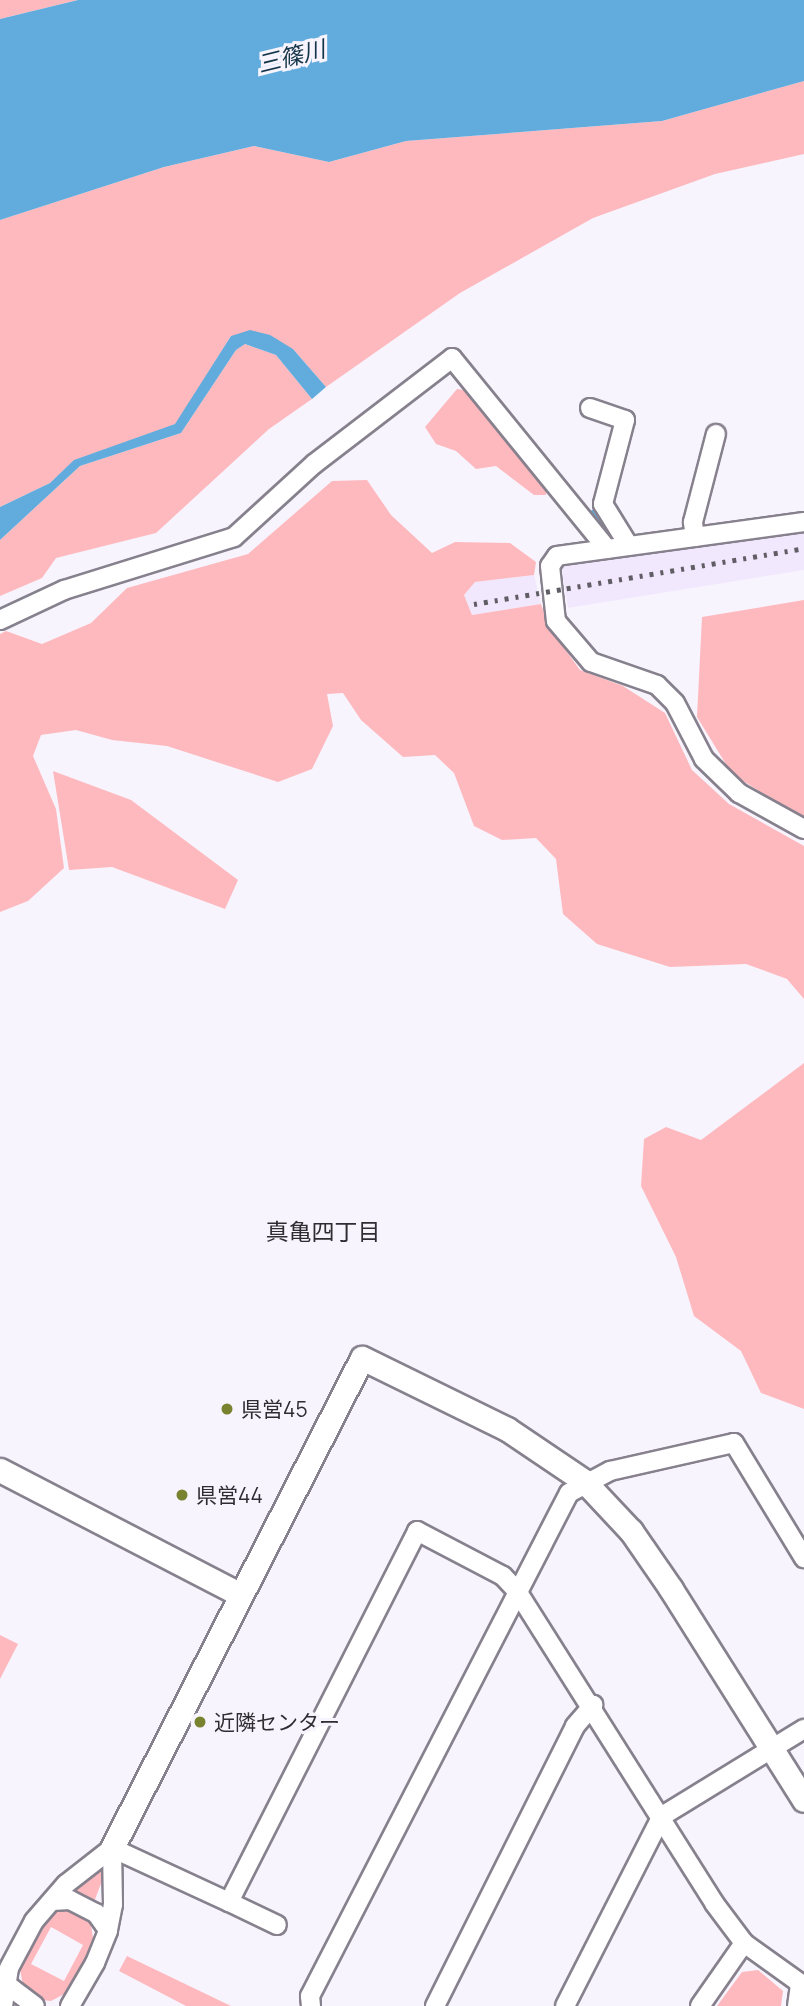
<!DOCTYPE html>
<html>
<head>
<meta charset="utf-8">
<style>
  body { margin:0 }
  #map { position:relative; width:804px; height:2006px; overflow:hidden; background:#f8f4fe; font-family:Manrope,"Noto Sans JP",sans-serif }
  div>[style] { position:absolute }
  .built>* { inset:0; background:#f2e8fe }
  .green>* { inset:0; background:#feb9be }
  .water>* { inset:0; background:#61acdc }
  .stream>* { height:6px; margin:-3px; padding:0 3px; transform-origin:3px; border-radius:3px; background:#61acdc }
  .roads { filter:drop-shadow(2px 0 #87818e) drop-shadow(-2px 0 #87818e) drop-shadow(0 2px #87818e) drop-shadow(0 -2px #87818e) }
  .minor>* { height:18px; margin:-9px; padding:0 9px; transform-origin:9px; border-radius:9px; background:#fff }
  .tertiary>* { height:23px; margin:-11.5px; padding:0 11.5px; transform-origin:11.5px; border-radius:11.5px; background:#fff }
  .rail>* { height:5px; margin-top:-2.5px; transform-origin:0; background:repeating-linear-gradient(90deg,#605d64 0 3.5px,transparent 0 10.5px) }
  .dots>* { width:19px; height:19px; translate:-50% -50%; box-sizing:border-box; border:4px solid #f8f4fe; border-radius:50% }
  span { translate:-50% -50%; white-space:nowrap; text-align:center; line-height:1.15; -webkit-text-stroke:6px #f8f4fe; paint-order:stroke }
  .poi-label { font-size:21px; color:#2f2d32 }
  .left { translate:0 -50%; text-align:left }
  .water-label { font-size:23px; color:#143549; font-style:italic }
  .neighbourhood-label { font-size:23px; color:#2f2d32 }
</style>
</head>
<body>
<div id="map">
  <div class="built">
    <i style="clip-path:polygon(804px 530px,804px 570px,568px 608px,561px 563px)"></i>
    <i style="clip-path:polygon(534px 575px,541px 604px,472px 615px,464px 595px,475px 582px)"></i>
  </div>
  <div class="green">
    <i style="clip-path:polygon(0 0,78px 0,0 19px)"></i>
    <i style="clip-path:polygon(804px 81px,804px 154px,715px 174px,593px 218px,460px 293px,326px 387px,293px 349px,231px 336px,176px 424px,75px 460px,50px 483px,0 507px,0 220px,164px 167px,254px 146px,329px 162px,406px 141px,662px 121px)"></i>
    <i style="clip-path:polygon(245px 344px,276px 355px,312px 399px,269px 429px,156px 533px,56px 558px,42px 578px,0 596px,0 540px,80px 466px,181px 433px,236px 350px)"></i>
    <i style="clip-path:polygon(457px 389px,471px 391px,547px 484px,546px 495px,534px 495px,496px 466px,476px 469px,456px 451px,436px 444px,425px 427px)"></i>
    <i style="clip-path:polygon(367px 480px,391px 515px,432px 553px,455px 542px,510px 543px,536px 562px,534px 575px,475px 582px,464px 595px,472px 615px,541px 604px,549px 627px,580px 670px,623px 686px,665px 713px,692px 770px,729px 804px,804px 846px,804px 999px,787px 979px,746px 964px,670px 967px,597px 944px,563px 914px,556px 859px,536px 838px,502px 840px,474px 826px,454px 773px,435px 755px,403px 757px,361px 720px,343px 693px,327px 694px,333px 726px,312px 769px,278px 782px,167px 746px,112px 740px,76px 730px,41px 735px,33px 756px,56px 809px,64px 868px,28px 901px,0 912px,0 634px,6px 631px,42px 644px,91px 623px,127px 588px,248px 554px,332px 481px)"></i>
    <i style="clip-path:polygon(804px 600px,804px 819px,732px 774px,697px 717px,702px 617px)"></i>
    <i style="clip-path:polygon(53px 771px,131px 800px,238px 880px,225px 909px,112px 867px,69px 870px)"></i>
    <i style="clip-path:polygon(804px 1063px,804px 1409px,761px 1393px,741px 1351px,694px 1316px,676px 1257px,641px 1186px,644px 1139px,666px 1127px,701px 1140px)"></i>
    <i style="clip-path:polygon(0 1635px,18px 1644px,0 1679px)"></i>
    <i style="clip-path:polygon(99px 1864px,104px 1867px,102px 1881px,94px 1902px,73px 1891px)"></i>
    <i style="clip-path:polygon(evenodd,73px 1910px,91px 1924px,94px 1946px,70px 1991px,51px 2001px,41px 2000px,23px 1985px,19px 1964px,45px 1917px,50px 1912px,73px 1910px,51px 1927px,83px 1945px,64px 1981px,31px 1964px,51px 1927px)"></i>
    <i style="clip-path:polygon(127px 1956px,231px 2006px,186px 2006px,119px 1971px)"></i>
    <i style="clip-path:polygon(758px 1970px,783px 1991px,781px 2006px,717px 2006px,742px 1972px)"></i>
  </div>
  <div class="water">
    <i style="clip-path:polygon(78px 0,804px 0,804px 81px,662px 121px,406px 141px,329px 162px,254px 146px,164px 167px,0 220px,0 19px)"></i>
    <i style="clip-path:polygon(250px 330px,270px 335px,293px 349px,326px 387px,312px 399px,276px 355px,245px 344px,236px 350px,181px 433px,80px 466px,0 540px,0 507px,50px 483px,74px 460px,175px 424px,231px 336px)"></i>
  </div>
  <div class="stream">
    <i style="left:593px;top:513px;width:34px;rotate:53deg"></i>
    <i style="left:613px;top:540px;width:6px;rotate:-9deg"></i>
  </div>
  <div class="roads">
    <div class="minor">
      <i style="left:590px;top:408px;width:37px;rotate:19deg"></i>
      <i style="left:625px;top:420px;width:87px;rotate:104.7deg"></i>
      <i style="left:603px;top:504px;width:49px;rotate:58.2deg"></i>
      <i style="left:804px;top:522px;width:249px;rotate:172.2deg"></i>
      <i style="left:557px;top:556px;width:12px;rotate:125deg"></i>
      <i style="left:550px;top:566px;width:55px;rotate:83.8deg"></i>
      <i style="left:556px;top:621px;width:54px;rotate:49.5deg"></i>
      <i style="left:591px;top:662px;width:70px;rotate:19.2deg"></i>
      <i style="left:657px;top:685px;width:25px;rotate:45deg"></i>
      <i style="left:675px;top:703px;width:63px;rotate:62.6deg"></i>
      <i style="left:704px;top:759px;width:49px;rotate:44.2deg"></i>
      <i style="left:739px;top:793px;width:74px;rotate:29deg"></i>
      <i style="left:695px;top:537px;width:15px;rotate:-98deg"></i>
      <i style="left:693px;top:522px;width:91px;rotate:-75.4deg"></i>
      <i style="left:0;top:620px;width:71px;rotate:-25.1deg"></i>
      <i style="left:64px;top:590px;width:178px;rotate:-17.3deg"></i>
      <i style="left:234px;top:537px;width:108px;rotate:-42.4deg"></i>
      <i style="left:314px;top:464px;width:174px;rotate:-37.5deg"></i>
      <i style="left:452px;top:358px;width:246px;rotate:50.9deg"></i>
      <i style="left:112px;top:1848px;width:129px;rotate:24.8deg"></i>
      <i style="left:229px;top:1902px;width:416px;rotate:-63.1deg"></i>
      <i style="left:417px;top:1531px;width:97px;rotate:27.6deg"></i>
      <i style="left:503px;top:1576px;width:21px;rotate:47deg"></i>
      <i style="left:517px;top:1591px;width:369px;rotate:57.7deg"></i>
      <i style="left:714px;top:1903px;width:50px;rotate:53.1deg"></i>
      <i style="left:744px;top:1943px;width:74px;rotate:35.6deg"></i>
      <i style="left:52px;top:1901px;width:18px;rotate:-3deg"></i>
      <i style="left:70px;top:1900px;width:29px;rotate:27deg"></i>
      <i style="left:96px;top:1913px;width:21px;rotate:55deg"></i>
      <i style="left:229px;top:1902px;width:53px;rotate:25.6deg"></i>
      <i style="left:6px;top:1984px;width:36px;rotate:37deg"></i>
      <i style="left:3px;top:2006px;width:38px;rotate:-81deg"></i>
      <i style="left:9px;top:1968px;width:53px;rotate:-62deg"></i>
      <i style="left:34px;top:1921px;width:49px;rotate:-49.1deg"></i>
      <i style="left:66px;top:1884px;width:58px;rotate:-38deg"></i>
      <i style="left:70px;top:2006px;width:50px;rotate:-59.8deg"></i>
      <i style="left:95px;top:1963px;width:35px;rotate:-68deg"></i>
      <i style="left:108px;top:1930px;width:25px;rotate:-79deg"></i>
      <i style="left:113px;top:1905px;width:57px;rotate:-91deg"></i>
      <i style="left:311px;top:2006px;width:10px;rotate:-96deg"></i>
      <i style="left:310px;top:1996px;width:566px;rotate:-62.76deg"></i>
      <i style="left:569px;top:1493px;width:47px;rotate:-28.2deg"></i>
      <i style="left:610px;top:1471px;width:127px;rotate:-12.7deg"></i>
      <i style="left:734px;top:1443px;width:135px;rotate:58.7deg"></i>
      <i style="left:435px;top:2006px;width:313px;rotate:-63.4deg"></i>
      <i style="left:575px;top:1726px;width:28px;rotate:-49deg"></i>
      <i style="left:565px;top:2006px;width:213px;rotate:-63deg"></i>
      <i style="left:662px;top:1816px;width:167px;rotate:-31.5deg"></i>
      <i style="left:700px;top:2006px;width:77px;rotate:-55.1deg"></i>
      <i style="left:797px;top:2006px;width:21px;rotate:-82deg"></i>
    </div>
    <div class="tertiary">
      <i style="left:0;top:1470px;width:269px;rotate:27.4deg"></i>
      <i style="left:112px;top:1848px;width:550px;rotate:-62.97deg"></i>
      <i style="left:362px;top:1358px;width:161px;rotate:26.1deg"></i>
      <i style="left:507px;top:1429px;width:93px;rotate:34deg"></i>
      <i style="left:584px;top:1481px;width:69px;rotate:46.8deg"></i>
      <i style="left:631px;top:1531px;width:70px;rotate:55.4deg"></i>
      <i style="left:671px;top:1589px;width:249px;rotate:57.8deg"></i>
    </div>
  </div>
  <div class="rail">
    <i style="left:474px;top:604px;width:335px;rotate:-9.6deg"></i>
  </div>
  <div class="dots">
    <i style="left:227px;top:1409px;background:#78822f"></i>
    <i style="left:182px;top:1495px;background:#78822f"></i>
    <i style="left:200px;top:1722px;background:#78822f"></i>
  </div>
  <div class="poi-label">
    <span class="left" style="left:241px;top:1409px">県営45</span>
    <span class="left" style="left:196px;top:1495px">県営44</span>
    <span class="left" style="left:214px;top:1722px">近隣センター</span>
  </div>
  <div class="water-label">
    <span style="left:291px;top:56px;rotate:-14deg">三篠川</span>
  </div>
  <div class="neighbourhood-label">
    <span style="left:323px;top:1231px">真亀四丁目</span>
  </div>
</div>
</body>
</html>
